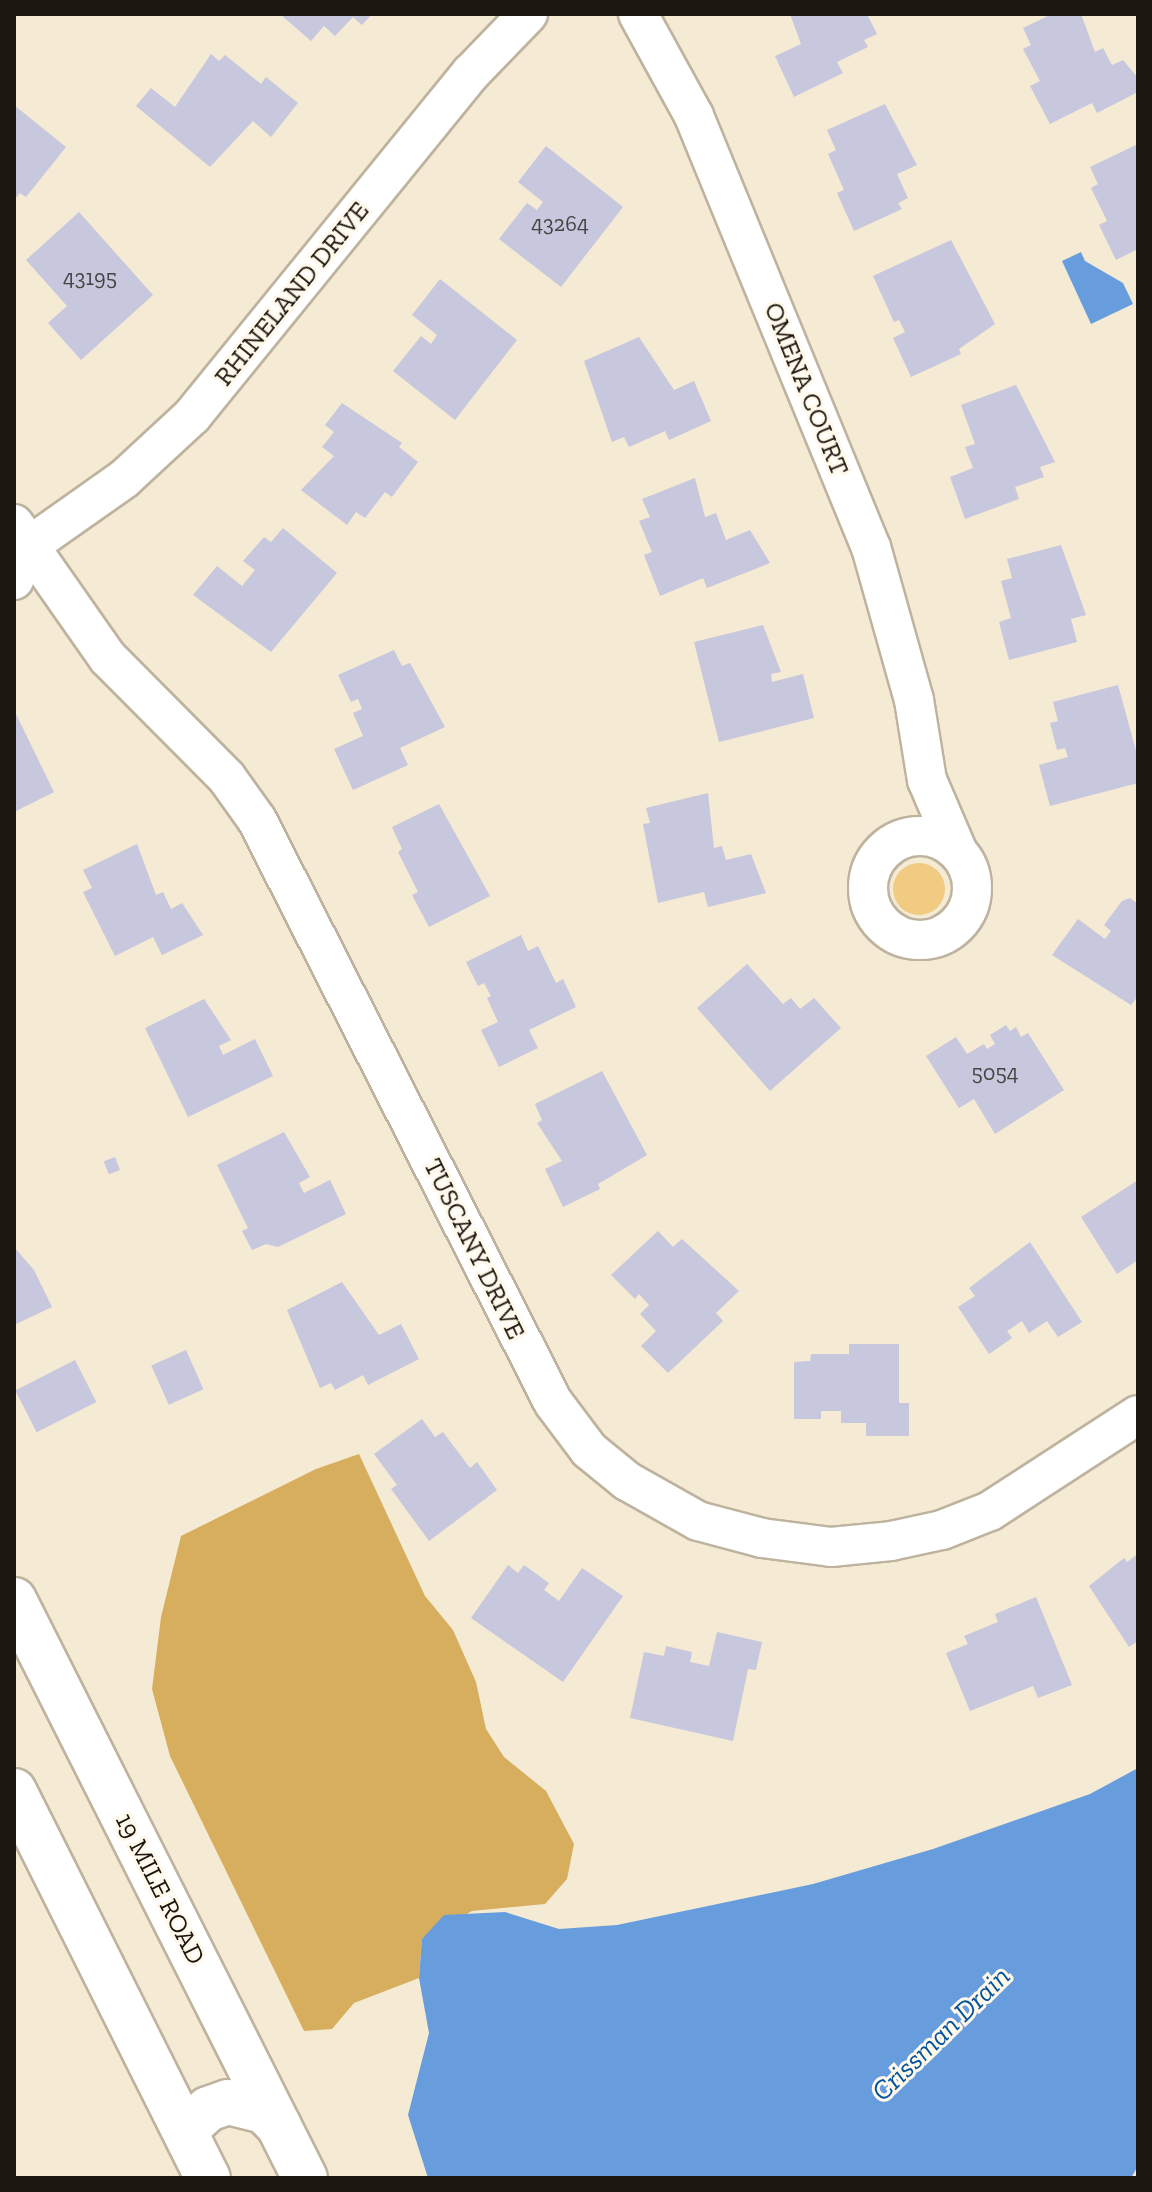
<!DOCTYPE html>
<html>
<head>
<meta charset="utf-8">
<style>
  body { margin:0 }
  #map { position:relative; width:1152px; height:2192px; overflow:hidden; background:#f5ead4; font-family:"Zilla Slab",serif }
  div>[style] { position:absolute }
  .green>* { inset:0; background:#f0cb81 }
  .round { border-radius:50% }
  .forest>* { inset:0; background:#d6ae5e }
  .water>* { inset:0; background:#689ddd }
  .building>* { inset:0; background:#c7c7dd; transform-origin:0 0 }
  .roads { filter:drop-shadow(2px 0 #beb39e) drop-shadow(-2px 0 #beb39e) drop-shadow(0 2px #beb39e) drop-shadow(0 -2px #beb39e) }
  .street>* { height:38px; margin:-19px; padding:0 19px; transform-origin:19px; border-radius:19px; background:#fff }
  .street>.ring { margin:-19px; padding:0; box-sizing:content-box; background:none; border:38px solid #fff; border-radius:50% }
  .secondary>* { height:44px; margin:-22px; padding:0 22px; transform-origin:22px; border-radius:22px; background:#fff }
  span { translate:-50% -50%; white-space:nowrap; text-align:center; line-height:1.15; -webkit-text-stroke:6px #fff8eb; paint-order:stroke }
  .number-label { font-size:22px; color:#464343 }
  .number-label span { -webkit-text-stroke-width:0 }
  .street-label { font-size:26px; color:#1b1710 }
  .water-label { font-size:28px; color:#01539e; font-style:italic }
  .frame { position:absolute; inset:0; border:16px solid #1b1710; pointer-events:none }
</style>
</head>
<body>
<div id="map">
  <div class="green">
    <i class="round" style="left:893px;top:863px;width:52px;height:52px"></i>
  </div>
  <div class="forest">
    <i style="clip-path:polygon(359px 1454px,425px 1596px,453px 1630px,476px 1682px,486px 1729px,504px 1757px,546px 1791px,574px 1844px,567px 1879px,545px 1904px,472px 1911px,422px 1939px,419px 1978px,354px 2003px,332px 2029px,304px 2031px,170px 1756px,152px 1689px,161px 1617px,181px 1536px,316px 1469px)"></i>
  </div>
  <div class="water">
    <i style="clip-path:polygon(1081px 252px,1085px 261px,1123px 283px,1133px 304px,1091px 324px,1062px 261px)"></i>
    <i style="clip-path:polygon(1138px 1768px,1138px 2166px,1131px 2178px,428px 2178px,408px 2115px,429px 2033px,419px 1978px,422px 1939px,444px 1915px,505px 1912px,559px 1929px,617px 1925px,813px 1884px,933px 1849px,1090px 1794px)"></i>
  </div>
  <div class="building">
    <i style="clip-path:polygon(280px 14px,372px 14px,362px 25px,353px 17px,335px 36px,324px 26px,311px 41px)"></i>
    <i style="clip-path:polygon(790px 14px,867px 14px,877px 34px,864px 40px,868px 47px,837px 62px,843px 73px,794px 97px,775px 56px,801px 44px)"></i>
    <i style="clip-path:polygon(1052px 14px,1081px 14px,1095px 52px,1103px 48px,1112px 65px,1123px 60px,1138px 78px,1138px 92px,1097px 113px,1092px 103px,1050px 124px,1030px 86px,1040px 81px,1023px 49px,1031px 45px,1023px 28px)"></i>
    <i style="clip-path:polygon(211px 54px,219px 61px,225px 55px,261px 84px,266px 77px,298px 103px,271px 137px,253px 121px,210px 167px,136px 106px,151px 88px,175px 107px)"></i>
    <i style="clip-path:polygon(885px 104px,917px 165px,897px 174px,908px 198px,898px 203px,902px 209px,854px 231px,837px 193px,844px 190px,828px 154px,836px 150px,827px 130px)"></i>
    <i style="clip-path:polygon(14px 105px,66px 147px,26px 197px,20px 193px,14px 200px)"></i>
    <i style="clip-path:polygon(1138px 144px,1138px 249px,1116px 260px,1099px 225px,1107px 221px,1091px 188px,1098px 184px,1090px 167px)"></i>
    <i style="clip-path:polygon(546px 146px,623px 207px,561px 287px,499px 239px,527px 203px,537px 210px,543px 202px,518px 182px)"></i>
    <i style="clip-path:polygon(79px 212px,153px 295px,81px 360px,48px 323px,67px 306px,26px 260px)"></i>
    <i style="clip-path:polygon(951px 240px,995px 324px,959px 349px,961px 354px,911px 377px,893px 338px,905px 332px,899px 320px,894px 322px,873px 276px)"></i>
    <i style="clip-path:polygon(440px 279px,517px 340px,455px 420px,393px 371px,421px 336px,431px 344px,437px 335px,412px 315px)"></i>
    <i style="clip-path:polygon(639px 337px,674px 390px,694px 381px,711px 421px,669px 440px,665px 431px,629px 447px,624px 437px,612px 442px,584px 361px)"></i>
    <i style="clip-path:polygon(1016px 385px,1055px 462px,1040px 467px,1044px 477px,1015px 487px,1019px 499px,965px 519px,950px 477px,973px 468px,965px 447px,975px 444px,961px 405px)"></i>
    <i style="clip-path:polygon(342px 403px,402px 443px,399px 447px,418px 462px,392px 497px,385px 492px,365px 518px,356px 512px,347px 525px,301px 490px,334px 456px,322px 447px,334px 432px,325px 425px)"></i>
    <i style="clip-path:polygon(695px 478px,705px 517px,716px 513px,726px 540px,750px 530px,770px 563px,707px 588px,703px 578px,660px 596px,644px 555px,652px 552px,639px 521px,650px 517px,642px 499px)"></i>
    <i style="clip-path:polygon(283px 528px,337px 573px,271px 652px,193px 595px,217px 566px,242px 586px,255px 570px,243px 561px,264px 537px,271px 542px)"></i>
    <i style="clip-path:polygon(1061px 545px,1086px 615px,1071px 619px,1077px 642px,1009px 660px,999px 622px,1011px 618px,1001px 581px,1012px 578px,1007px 559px)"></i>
    <i style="clip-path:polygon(763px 625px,781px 672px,771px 674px,772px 682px,803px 674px,814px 718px,719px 742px,694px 642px)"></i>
    <i style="clip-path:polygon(394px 650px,402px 666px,410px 663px,445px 727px,400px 748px,408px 765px,353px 790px,334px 749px,363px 736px,353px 713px,362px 709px,358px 699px,351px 702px,338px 675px)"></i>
    <i style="clip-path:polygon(1118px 685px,1138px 758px,1138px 783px,1050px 806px,1039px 765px,1068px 757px,1065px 748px,1057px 750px,1050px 723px,1058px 721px,1053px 702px)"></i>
    <i style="clip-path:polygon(14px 710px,54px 792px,16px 811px,14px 806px)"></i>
    <i style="clip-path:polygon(708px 793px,714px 848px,722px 846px,726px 860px,751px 854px,766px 893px,708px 907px,704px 892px,658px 903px,643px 824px,650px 823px,646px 808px)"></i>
    <i style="clip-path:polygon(439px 804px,490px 896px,429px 927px,412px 895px,418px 892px,398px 852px,402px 849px,392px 827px)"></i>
    <i style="clip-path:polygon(137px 844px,156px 895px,163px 892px,171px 909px,182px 903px,203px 935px,162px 955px,153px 937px,115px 956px,83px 892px,92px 888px,83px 870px)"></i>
    <i style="clip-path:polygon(1130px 898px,1138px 904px,1138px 996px,1131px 1005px,1052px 955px,1078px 919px,1105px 939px,1111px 931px,1104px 925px,1122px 901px)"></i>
    <i style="clip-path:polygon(521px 935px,528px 951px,538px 946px,556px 983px,563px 979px,576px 1007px,529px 1030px,538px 1048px,499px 1067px,481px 1030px,498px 1022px,487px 998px,491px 996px,484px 983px,478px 986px,466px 962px)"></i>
    <i style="clip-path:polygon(747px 964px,783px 1004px,791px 998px,800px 1009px,814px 998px,841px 1028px,770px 1091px,697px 1008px)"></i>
    <i style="clip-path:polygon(204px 999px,231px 1040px,219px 1046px,223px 1055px,255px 1039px,273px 1076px,188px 1117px,145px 1028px)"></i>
    <i style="clip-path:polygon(1006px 1025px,1010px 1031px,1016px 1027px,1021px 1037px,1028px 1033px,1064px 1090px,995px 1134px,974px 1099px,959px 1108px,926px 1056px,956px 1037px,967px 1054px,984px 1044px,987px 1049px,995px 1044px,990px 1035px)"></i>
    <i style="clip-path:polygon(602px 1071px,647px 1155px,598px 1184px,600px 1189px,563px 1207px,545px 1169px,562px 1161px,537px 1123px,542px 1120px,535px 1104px)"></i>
    <i style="clip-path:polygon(284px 1132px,310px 1177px,299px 1183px,304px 1193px,330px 1180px,346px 1214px,278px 1247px,266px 1244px,252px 1250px,242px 1231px,248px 1228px,217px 1165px)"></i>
    <i style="left:115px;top:1157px;width:14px;height:12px;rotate:69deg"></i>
    <i style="clip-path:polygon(1138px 1180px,1138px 1260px,1117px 1274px,1081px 1217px)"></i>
    <i style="clip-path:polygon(658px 1231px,673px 1247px,682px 1239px,739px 1291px,716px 1313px,723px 1321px,668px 1373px,641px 1346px,656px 1331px,640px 1314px,649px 1305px,639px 1294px,635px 1299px,611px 1275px)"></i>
    <i style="clip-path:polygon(1030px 1242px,1082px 1322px,1058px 1337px,1047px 1321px,1029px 1333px,1022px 1321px,1007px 1331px,1012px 1338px,989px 1354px,958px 1307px,975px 1296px,969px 1288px)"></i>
    <i style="clip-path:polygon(14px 1247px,34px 1270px,52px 1307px,14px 1325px)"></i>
    <i style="clip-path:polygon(342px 1282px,379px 1335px,401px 1324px,419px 1359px,368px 1385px,363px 1375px,335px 1390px,331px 1383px,320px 1388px,287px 1310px)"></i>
    <i style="clip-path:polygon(849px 1344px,899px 1344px,899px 1403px,909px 1403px,909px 1436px,866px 1436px,866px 1423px,841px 1423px,841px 1411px,821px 1411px,821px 1419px,794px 1419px,794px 1362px,810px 1361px,811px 1354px,849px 1354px)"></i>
    <i style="left:186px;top:1350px;width:43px;height:38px;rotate:66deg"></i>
    <i style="left:75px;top:1360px;width:47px;height:67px;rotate:63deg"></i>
    <i style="clip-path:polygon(422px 1419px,435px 1437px,443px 1432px,470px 1468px,477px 1462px,497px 1490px,429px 1541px,391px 1489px,397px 1485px,374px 1454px)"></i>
    <i style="clip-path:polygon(1138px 1554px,1138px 1641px,1129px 1647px,1089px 1586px,1124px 1558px,1127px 1562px)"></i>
    <i style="clip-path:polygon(508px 1565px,518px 1573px,524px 1565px,549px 1583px,544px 1590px,559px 1601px,582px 1568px,623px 1596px,563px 1682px,471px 1618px)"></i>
    <i style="clip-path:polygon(1036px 1597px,1072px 1685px,1038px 1698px,1033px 1686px,970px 1711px,946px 1653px,968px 1644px,964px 1636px,998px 1622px,995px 1614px)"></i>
    <i style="clip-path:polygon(717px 1632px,762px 1642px,756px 1670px,748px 1669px,733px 1741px,630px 1718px,644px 1652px,664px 1656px,666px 1646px,692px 1652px,690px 1662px,709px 1666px)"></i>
  </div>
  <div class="roads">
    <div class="street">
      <i style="left:638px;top:14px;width:116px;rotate:61.2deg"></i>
      <i style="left:694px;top:116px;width:466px;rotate:67.7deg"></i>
      <i style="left:871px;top:547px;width:159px;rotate:74.3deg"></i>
      <i style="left:914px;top:700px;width:81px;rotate:80.8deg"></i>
      <i style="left:927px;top:780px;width:76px;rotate:66.8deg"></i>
      <i style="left:14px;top:524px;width:164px;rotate:55deg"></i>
      <i style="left:108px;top:658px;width:169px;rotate:45.2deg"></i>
      <i style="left:227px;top:778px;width:52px;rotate:54.5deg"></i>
      <i style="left:257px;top:820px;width:653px;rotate:63.04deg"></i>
      <i style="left:553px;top:1402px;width:60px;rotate:53.1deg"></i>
      <i style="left:589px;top:1450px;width:49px;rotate:39.2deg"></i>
      <i style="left:627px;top:1481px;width:81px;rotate:29.4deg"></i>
      <i style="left:698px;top:1521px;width:66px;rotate:14.9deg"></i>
      <i style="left:762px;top:1538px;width:70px;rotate:7.4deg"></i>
      <i style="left:831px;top:1547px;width:60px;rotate:-5.7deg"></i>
      <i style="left:891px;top:1541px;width:52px;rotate:-12.2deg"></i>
      <i style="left:942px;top:1530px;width:52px;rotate:-21.6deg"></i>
      <i style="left:990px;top:1511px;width:176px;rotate:-33deg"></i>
      <i style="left:14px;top:580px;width:37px;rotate:-66deg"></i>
      <i style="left:29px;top:546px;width:116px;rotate:-35.2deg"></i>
      <i style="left:124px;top:479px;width:93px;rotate:-42.8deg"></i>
      <i style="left:192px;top:416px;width:442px;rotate:-50.9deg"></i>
      <i style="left:471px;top:73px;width:82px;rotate:-46deg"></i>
      <i class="ring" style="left:868px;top:836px;width:66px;height:66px"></i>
    </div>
    <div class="secondary">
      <i style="left:14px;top:1600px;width:647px;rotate:63.28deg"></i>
      <i style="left:14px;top:1791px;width:433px;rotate:63.4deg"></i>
      <i style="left:185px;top:2130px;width:31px;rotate:-42deg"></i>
      <i style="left:208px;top:2109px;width:21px;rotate:-19deg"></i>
      <i style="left:228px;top:2102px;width:37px;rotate:14deg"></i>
      <i style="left:264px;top:2111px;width:21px;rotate:45deg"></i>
    </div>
  </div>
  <div class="number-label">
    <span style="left:560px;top:224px">43264</span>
    <span style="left:90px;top:278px">43195</span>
    <span style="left:995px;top:1073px">5054</span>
  </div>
  <div class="street-label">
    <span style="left:292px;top:294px;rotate:-51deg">RHINELAND DRIVE</span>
    <span style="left:806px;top:389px;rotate:68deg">OMENA COURT</span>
    <span style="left:474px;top:1249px;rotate:64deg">TUSCANY DRIVE</span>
    <span style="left:160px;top:1889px;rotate:63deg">19 MILE ROAD</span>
  </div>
  <div class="water-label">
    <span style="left:941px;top:2034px;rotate:-44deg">Crissman Drain</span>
  </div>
  <div class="frame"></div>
</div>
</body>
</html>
